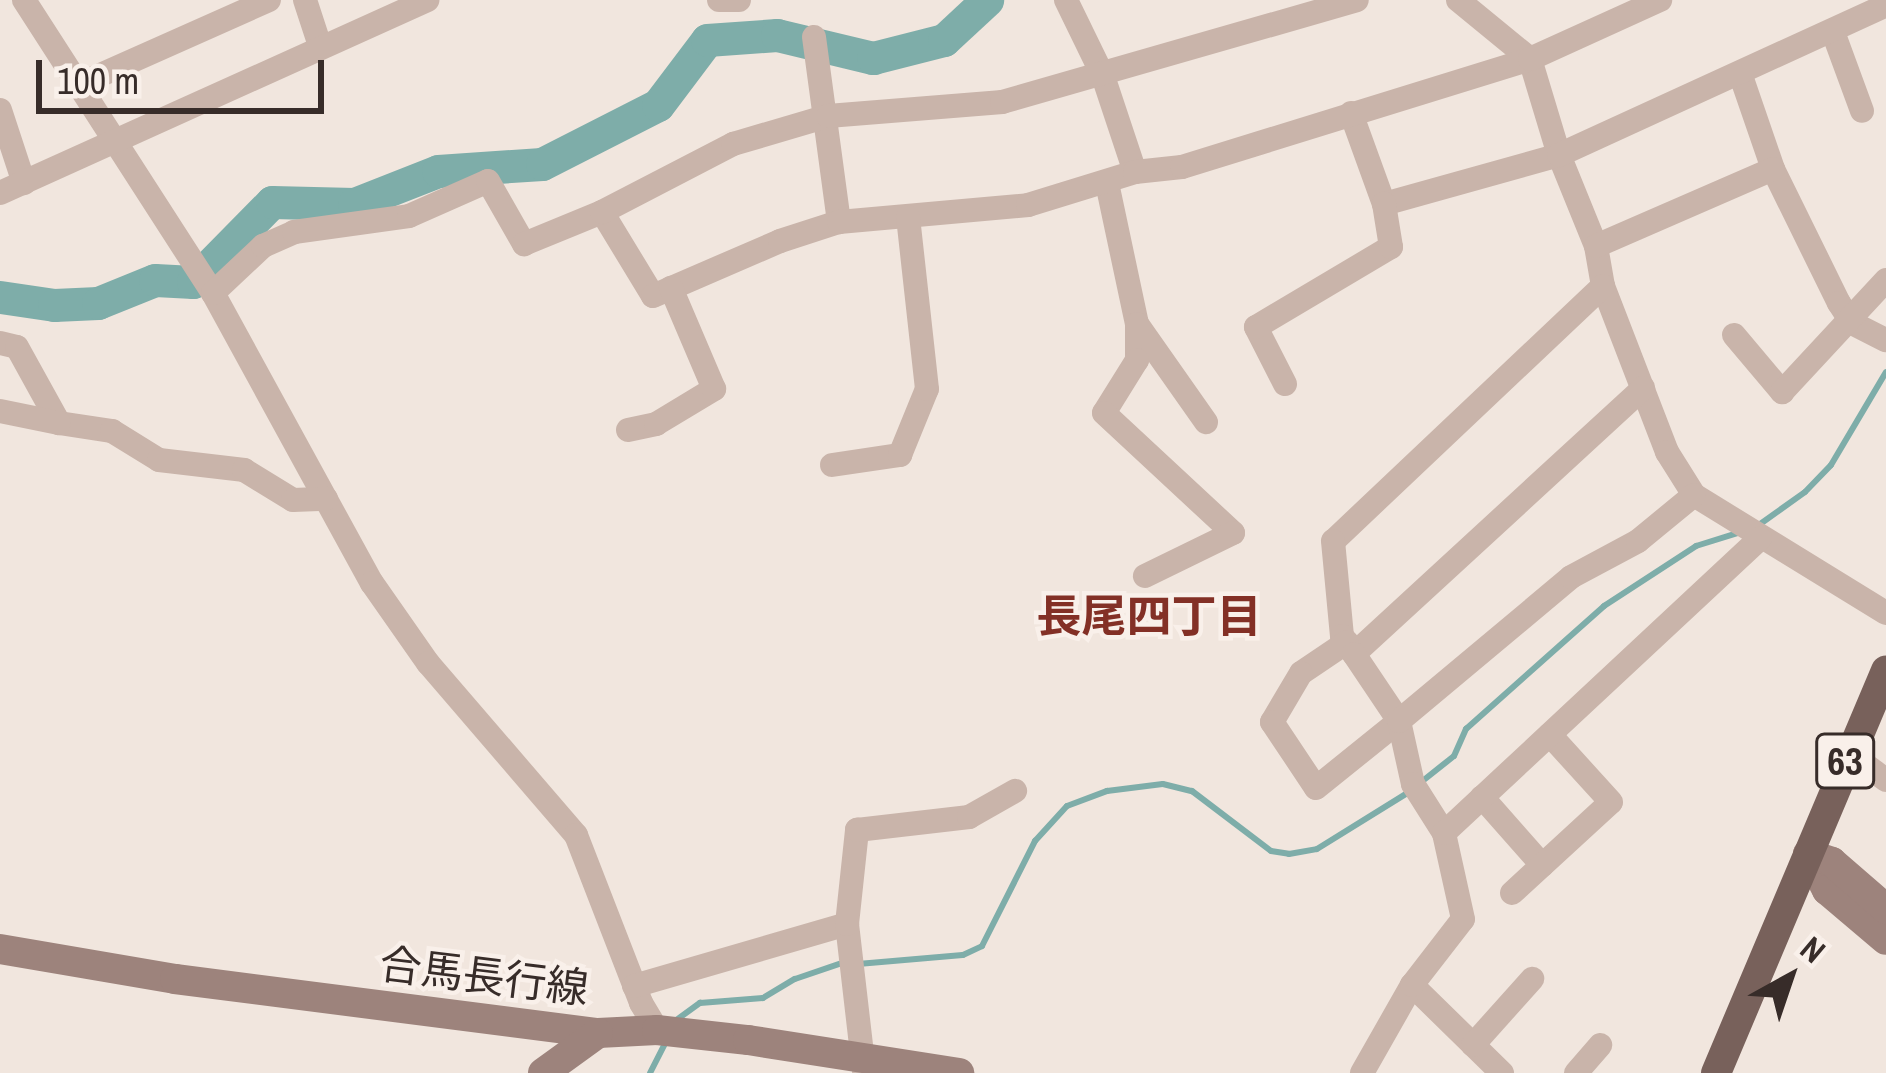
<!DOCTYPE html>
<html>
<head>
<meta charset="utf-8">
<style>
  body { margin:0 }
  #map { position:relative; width:1886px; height:1073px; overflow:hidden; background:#f1e6de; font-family:"Archivo Narrow","Noto Sans JP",sans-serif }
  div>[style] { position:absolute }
  .stream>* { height:6px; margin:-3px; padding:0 3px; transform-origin:3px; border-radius:3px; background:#7eada9 }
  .river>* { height:33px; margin:-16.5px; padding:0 16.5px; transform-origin:16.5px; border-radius:16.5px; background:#7eada9 }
  .street>* { height:24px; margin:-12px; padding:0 12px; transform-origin:12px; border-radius:12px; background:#c9b4aa }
  .secondary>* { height:30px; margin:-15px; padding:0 15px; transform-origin:15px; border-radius:15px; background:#9d837c }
  .primary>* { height:30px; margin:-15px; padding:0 15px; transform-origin:15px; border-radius:15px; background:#78615b }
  span { translate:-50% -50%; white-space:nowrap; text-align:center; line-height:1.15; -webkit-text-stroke:9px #f9f0ea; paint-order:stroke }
  .shield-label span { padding:3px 9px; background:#f9f0ea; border:3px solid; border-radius:9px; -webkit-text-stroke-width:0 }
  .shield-label { font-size:39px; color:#372c29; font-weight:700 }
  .street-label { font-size:42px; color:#372c29 }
  .neighbourhood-label { font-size:45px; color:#833026; font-weight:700 }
  .north { position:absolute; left:1730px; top:917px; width:120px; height:120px; -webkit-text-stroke:9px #f9f0ea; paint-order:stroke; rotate:40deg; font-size:33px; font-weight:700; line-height:48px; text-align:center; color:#372c29 }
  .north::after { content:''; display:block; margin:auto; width:42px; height:54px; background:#372c29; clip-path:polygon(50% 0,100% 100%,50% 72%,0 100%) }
  .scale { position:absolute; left:36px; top:60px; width:288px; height:54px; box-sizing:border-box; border:6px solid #372c29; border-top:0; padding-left:15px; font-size:36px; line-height:42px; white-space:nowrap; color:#372c29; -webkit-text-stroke:9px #f9f0ea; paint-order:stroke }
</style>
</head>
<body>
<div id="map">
  <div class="stream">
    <i style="left:1756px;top:527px;width:60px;rotate:-35.5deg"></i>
    <i style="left:1805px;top:492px;width:37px;rotate:-46deg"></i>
    <i style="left:1831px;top:465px;width:108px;rotate:-59.4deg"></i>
    <i style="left:1420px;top:783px;width:43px;rotate:-38.5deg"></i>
    <i style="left:1454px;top:756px;width:30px;rotate:-66deg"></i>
    <i style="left:1466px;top:729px;width:185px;rotate:-41.7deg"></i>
    <i style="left:1604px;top:606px;width:110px;rotate:-33.1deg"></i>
    <i style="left:1696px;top:546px;width:44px;rotate:-17.2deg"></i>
    <i style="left:858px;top:964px;width:105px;rotate:-4.9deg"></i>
    <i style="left:963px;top:955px;width:21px;rotate:-25deg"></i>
    <i style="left:982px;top:946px;width:118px;rotate:-63.2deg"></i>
    <i style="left:1035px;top:841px;width:47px;rotate:-47.6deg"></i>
    <i style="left:1067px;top:806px;width:43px;rotate:-20.6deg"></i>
    <i style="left:1107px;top:791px;width:56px;rotate:-7.1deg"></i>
    <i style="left:1163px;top:784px;width:30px;rotate:14deg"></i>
    <i style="left:1192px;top:791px;width:99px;rotate:37.2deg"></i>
    <i style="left:1271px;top:851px;width:18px;rotate:9deg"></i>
    <i style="left:1289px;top:854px;width:28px;rotate:-10deg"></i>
    <i style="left:1317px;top:849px;width:108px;rotate:-31.8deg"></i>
    <i style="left:675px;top:1021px;width:31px;rotate:-36deg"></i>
    <i style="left:700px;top:1003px;width:63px;rotate:-4.5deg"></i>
    <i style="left:763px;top:998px;width:37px;rotate:-31deg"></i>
    <i style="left:795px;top:979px;width:53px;rotate:-18.8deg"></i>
    <i style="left:650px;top:1073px;width:38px;rotate:-63deg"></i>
  </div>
  <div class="river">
    <i style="left:0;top:297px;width:55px;rotate:8.4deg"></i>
    <i style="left:54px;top:305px;width:44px;rotate:-2.6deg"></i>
    <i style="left:98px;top:303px;width:61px;rotate:-22deg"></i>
    <i style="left:155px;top:280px;width:38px;rotate:3deg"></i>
    <i style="left:193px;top:282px;width:112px;rotate:-45.4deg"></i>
    <i style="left:272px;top:202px;width:82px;rotate:1.4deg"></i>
    <i style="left:354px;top:204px;width:90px;rotate:-21.4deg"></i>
    <i style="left:438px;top:171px;width:104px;rotate:-3.9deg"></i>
    <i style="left:542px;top:164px;width:130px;rotate:-27deg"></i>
    <i style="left:658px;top:105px;width:81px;rotate:-53deg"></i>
    <i style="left:707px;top:40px;width:70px;rotate:-4.1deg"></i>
    <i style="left:777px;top:35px;width:99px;rotate:13.5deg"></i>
    <i style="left:873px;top:58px;width:73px;rotate:-14.2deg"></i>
    <i style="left:944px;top:40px;width:59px;rotate:-42.9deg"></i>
  </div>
  <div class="street">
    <i style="left:24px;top:0;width:349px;rotate:57.2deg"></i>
    <i style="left:213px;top:293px;width:331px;rotate:61.3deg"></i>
    <i style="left:372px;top:583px;width:98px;rotate:55deg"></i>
    <i style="left:428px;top:663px;width:227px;rotate:49.3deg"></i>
    <i style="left:576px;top:835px;width:180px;rotate:68.8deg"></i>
    <i style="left:641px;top:1003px;width:31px;rotate:59deg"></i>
    <i style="left:305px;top:0;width:48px;rotate:71.9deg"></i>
    <i style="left:719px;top:0;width:20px"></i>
    <i style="left:1066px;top:0;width:85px;rotate:64deg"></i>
    <i style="left:1103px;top:76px;width:101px;rotate:71.6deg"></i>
    <i style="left:1458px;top:0;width:93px;rotate:39.3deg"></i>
    <i style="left:1530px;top:59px;width:100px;rotate:73.2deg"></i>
    <i style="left:1559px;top:155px;width:98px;rotate:67.9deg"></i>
    <i style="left:1596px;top:246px;width:41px;rotate:80.1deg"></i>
    <i style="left:1603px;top:286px;width:178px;rotate:68.9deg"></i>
    <i style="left:1667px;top:452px;width:51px;rotate:57.9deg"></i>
    <i style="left:1694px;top:495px;width:225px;rotate:31.6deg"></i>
    <i style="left:1833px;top:32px;width:84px;rotate:69.8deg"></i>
    <i style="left:814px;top:37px;width:187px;rotate:82.3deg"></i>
    <i style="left:1741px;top:76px;width:98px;rotate:71deg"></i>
    <i style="left:1773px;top:169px;width:149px;rotate:63.8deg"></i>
    <i style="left:1839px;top:303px;width:24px;rotate:57deg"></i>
    <i style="left:1852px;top:323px;width:38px;rotate:27deg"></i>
    <i style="left:78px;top:85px;width:209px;rotate:-24deg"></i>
    <i style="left:0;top:110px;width:77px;rotate:71.8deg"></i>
    <i style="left:1351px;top:113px;width:97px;rotate:70.1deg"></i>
    <i style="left:1384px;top:204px;width:182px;rotate:-15.6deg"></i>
    <i style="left:1559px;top:155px;width:360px;rotate:-24.6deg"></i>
    <i style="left:1107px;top:183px;width:144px;rotate:78deg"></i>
    <i style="left:1137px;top:324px;width:120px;rotate:54.9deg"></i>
    <i style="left:0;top:193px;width:469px;rotate:-24.3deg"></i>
    <i style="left:602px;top:212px;width:98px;rotate:58.7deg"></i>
    <i style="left:653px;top:296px;width:138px;rotate:-23.4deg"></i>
    <i style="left:780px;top:241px;width:62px;rotate:-17.9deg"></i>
    <i style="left:839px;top:222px;width:190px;rotate:-5.1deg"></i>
    <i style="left:1028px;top:205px;width:112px;rotate:-17.1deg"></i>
    <i style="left:1135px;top:172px;width:47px;rotate:-6.1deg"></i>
    <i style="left:1182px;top:167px;width:364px;rotate:-17.2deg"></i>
    <i style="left:1530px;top:59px;width:143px;rotate:-24.4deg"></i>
    <i style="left:1596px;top:246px;width:193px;rotate:-23.5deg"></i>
    <i style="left:1603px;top:286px;width:371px;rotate:136.6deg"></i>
    <i style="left:1333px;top:541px;width:95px;rotate:84.6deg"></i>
    <i style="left:1342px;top:636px;width:22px;rotate:56deg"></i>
    <i style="left:1354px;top:654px;width:393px;rotate:-42.6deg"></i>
    <i style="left:213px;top:293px;width:69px;rotate:-43.2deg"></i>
    <i style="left:263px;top:246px;width:34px;rotate:-24deg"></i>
    <i style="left:294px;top:232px;width:116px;rotate:-7.9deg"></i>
    <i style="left:409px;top:216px;width:86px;rotate:-23.9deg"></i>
    <i style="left:488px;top:181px;width:73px;rotate:60.3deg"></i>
    <i style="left:524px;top:244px;width:84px;rotate:-22.3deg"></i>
    <i style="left:602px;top:212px;width:148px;rotate:-27.4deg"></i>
    <i style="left:733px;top:144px;width:99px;rotate:-16.4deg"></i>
    <i style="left:828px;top:116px;width:175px;rotate:-4.6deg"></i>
    <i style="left:1002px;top:102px;width:369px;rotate:-16deg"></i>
    <i style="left:1137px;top:324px;width:36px;rotate:90deg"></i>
    <i style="left:1137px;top:360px;width:62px;rotate:121.9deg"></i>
    <i style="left:1104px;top:413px;width:176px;rotate:42.9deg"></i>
    <i style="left:1233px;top:533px;width:98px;rotate:154deg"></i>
    <i style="left:1734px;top:335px;width:75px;rotate:49.9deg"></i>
    <i style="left:1782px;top:392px;width:153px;rotate:-47.1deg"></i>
    <i style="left:0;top:343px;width:17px;rotate:13deg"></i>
    <i style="left:17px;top:347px;width:87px;rotate:61.1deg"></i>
    <i style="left:59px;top:423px;width:54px;rotate:8.6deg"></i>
    <i style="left:112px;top:431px;width:55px;rotate:31.7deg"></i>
    <i style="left:159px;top:460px;width:86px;rotate:6.7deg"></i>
    <i style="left:244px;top:470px;width:57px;rotate:31.5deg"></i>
    <i style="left:293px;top:500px;width:33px;rotate:-2deg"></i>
    <i style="left:1285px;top:384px;width:64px;rotate:-117deg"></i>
    <i style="left:1256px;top:327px;width:157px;rotate:-30.7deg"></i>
    <i style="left:1391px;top:247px;width:44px;rotate:-99.2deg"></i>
    <i style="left:0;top:411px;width:60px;rotate:11.5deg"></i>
    <i style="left:628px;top:430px;width:29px;rotate:-12deg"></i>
    <i style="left:656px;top:424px;width:68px;rotate:-31.1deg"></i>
    <i style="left:714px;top:389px;width:110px;rotate:-113.1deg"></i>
    <i style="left:832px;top:465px;width:69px;rotate:-8.4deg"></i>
    <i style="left:900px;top:455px;width:71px;rotate:-67.8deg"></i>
    <i style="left:927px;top:389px;width:173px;rotate:-96.3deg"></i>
    <i style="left:1347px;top:642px;width:55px;rotate:146deg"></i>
    <i style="left:1301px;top:673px;width:57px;rotate:120.6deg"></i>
    <i style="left:1272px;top:722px;width:79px;rotate:56.3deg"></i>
    <i style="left:1316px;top:788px;width:107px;rotate:-38.9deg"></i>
    <i style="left:1399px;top:721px;width:65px;rotate:77.5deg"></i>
    <i style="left:1413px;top:784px;width:58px;rotate:57.7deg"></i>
    <i style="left:1354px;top:654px;width:81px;rotate:56.1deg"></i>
    <i style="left:1399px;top:721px;width:224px;rotate:-39.9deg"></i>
    <i style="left:1571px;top:577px;width:76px;rotate:-28.2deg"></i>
    <i style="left:1638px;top:541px;width:72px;rotate:-39.4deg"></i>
    <i style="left:1849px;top:753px;width:46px;rotate:36.1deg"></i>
    <i style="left:1482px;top:797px;width:91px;rotate:48.6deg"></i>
    <i style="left:1512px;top:893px;width:134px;rotate:-42.6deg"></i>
    <i style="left:1611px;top:802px;width:91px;rotate:-132.3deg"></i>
    <i style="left:1412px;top:985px;width:126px;rotate:44.4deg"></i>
    <i style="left:634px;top:986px;width:222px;rotate:-16.2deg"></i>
    <i style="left:1473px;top:1045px;width:89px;rotate:-48.2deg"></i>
    <i style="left:864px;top:1071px;width:148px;rotate:-96.6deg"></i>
    <i style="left:847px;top:924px;width:95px;rotate:-83.9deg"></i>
    <i style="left:857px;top:830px;width:113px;rotate:-6.6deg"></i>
    <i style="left:969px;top:817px;width:53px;rotate:-29.5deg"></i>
    <i style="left:1362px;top:1073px;width:101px;rotate:-60.4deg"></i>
    <i style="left:1412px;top:985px;width:83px;rotate:-52.3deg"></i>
    <i style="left:1463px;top:919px;width:88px;rotate:-102.5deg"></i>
    <i style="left:1444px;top:833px;width:432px;rotate:-43deg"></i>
    <i style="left:1576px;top:1073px;width:37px;rotate:-49deg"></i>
  </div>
  <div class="secondary">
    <i style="left:1808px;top:854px;width:41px;rotate:62.2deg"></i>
    <i style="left:1827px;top:890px;width:77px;rotate:40.3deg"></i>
    <i style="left:1808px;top:854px;width:25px;rotate:18deg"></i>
    <i style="left:1832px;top:862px;width:72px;rotate:41deg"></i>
    <i style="left:0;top:949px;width:178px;rotate:9.7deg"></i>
    <i style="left:175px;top:979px;width:426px;rotate:7.3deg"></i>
    <i style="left:598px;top:1033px;width:59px;rotate:-2.9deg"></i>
    <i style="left:657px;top:1030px;width:92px;rotate:6.3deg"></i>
    <i style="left:748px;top:1040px;width:214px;rotate:8.9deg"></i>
    <i style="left:543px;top:1073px;width:68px;rotate:-36deg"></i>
  </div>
  <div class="primary">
    <i style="left:1716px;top:1073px;width:437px;rotate:-67.1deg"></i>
  </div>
  <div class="shield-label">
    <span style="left:1845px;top:761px">63</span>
  </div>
  <div class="street-label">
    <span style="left:484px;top:976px;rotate:7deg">合馬長行線</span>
  </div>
  <div class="neighbourhood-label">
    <span style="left:1149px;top:616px">長尾四丁目</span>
  </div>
  <div class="north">N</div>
  <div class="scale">100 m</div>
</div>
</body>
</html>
